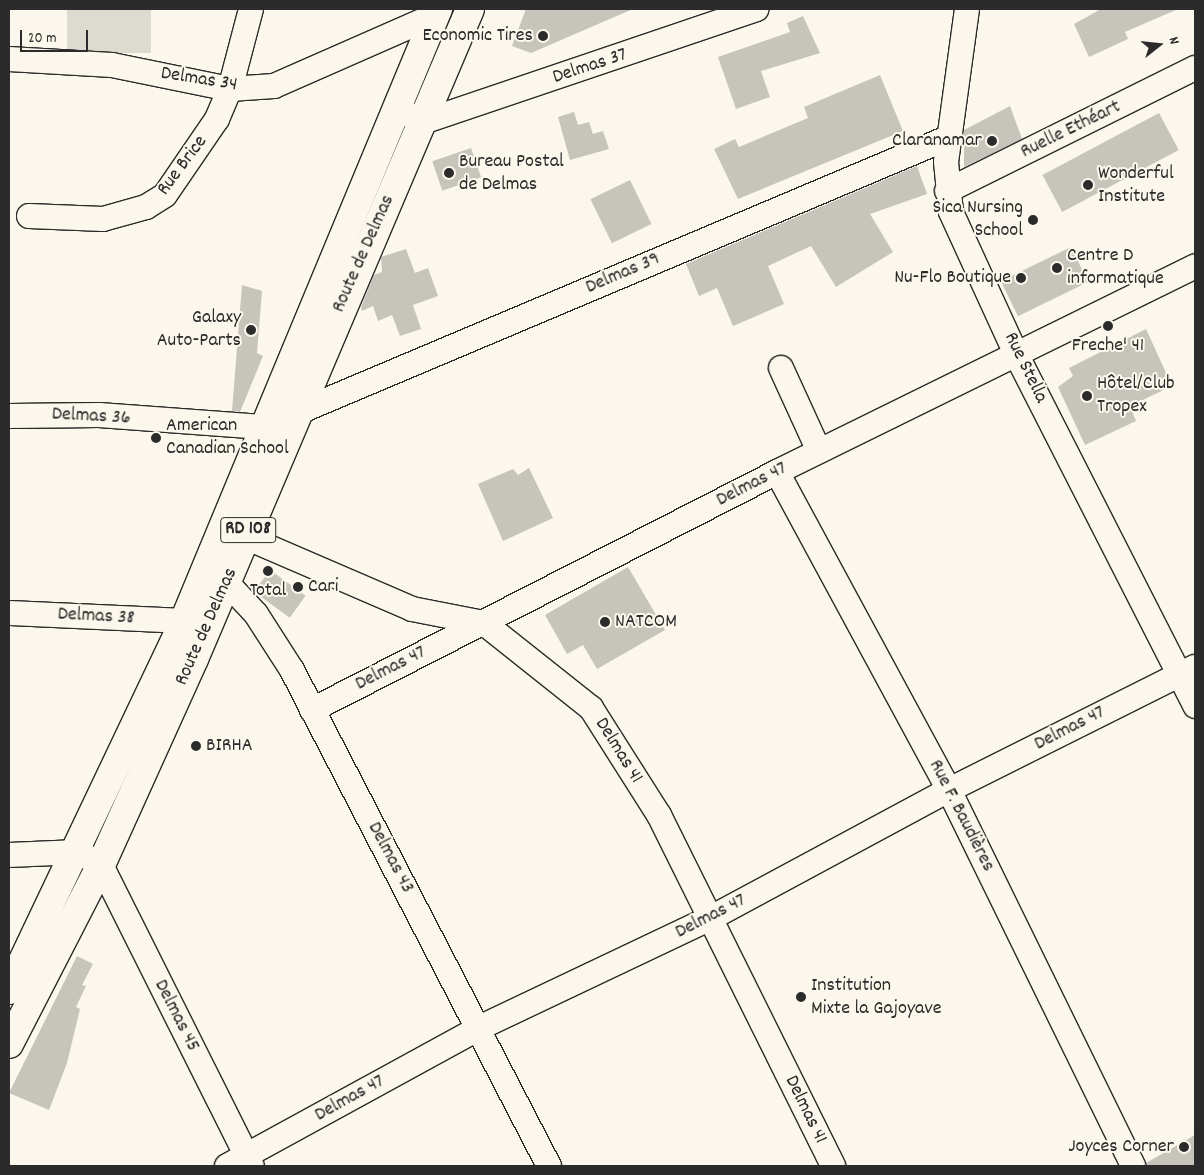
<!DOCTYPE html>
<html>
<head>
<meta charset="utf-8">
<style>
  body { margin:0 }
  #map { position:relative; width:1204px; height:1175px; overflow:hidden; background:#fbf7ec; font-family:Dekko,sans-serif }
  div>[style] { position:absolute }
  .green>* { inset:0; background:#dddad0; transform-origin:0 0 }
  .building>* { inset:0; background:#c7c4bc; transform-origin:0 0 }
  .roads { filter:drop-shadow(1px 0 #2b2b2b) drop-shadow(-1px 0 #2b2b2b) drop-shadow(0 1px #2b2b2b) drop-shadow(0 -1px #2b2b2b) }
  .minor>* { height:24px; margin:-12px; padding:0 12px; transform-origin:12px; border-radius:12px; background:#fbf7ec }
  .primary>* { height:28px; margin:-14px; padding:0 14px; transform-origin:14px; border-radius:14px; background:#fbf7ec }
  .dots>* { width:14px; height:14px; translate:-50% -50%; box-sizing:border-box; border:2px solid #fbf7ec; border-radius:50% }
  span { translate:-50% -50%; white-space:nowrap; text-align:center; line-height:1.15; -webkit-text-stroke:4px #fbf7ec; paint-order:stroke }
  .shield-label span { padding:1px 4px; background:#fbf7ec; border:1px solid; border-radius:4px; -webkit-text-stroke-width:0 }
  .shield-label { font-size:19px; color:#2b2b2b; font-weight:700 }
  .poi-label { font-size:20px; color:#2b2b2b }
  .right { translate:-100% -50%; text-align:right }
  .left { translate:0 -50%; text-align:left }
  .street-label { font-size:20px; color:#2b2b2b }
  .frame { position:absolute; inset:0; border:10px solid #2b2b2b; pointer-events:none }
  .north { position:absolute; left:1134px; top:20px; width:50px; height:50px; -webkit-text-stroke:4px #fbf7ec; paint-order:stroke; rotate:74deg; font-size:14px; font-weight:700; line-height:20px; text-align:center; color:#2b2b2b }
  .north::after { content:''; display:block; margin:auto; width:18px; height:22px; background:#2b2b2b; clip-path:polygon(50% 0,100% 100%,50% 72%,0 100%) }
  .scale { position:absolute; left:20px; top:30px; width:68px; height:22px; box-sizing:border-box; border:2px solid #2b2b2b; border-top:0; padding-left:6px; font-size:15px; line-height:18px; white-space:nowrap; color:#2b2b2b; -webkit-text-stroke:4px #fbf7ec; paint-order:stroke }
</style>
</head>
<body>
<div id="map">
  <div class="green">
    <i style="left:67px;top:9px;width:84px;height:44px"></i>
  </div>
  <div class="building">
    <i style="clip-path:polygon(526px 9px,633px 9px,531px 53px,512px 46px)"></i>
    <i style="clip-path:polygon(1101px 9px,1178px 9px,1125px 32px,1128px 39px,1089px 57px,1074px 24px)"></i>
    <i style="clip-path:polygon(803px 16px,820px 53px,761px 71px,770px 97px,736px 109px,718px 57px,790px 32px,787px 23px)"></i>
    <i style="clip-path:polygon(880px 75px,903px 131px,738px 199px,714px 149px,735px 139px,739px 147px,808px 118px,804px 107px)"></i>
    <i style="clip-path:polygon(1010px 106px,1022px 139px,964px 167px,964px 130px)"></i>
    <i style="clip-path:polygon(574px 112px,578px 125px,589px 122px,593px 134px,603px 131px,609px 149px,570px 160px,558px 117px)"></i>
    <i style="left:1159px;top:113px;width:42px;height:132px;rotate:62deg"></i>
    <i style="left:471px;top:148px;width:31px;height:41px;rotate:71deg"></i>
    <i style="clip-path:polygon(917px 166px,927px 194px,870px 214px,893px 252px,836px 287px,811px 246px,768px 266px,784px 304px,733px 326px,717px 288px,699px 296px,686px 264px)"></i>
    <i style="left:630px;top:180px;width:49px;height:44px;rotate:64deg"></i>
    <i style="left:1071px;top:247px;width:39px;height:78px;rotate:64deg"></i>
    <i style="clip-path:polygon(406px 249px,415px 273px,428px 268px,438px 296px,413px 305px,421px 329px,400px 336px,392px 315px,378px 321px,373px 306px,362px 311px,361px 307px,374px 275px,382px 272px,381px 257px)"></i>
    <i style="clip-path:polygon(242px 285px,262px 291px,257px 353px,263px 356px,240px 412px,232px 411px)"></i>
    <i style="clip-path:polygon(1146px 329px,1172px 386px,1130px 406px,1136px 421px,1085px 445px,1058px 387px,1073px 376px,1069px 368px)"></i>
    <i style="clip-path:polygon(529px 468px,553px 518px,503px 541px,478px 484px,513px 469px,518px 475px)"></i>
    <i style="clip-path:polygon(628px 567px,665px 630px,597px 669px,583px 645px,567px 654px,545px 615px)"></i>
    <i style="left:270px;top:570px;width:44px;height:27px;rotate:36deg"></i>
    <i style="clip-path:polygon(77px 956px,93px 964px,82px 985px,86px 986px,76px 1007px,80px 1009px,67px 1063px,49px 1110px,9px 1093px)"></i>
    <i style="clip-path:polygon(1195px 1135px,1195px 1166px,1147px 1166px,1146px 1163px)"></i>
  </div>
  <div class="roads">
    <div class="minor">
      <i style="left:967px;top:9px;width:154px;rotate:97.8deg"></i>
      <i style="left:946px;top:162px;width:50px;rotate:84.3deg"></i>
      <i style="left:951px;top:212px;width:156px;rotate:65.4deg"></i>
      <i style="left:1016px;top:354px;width:395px;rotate:63deg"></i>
      <i style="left:9px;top:59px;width:103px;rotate:3.3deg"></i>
      <i style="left:112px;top:65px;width:120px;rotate:11.5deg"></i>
      <i style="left:230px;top:89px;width:44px;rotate:-3.9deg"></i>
      <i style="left:274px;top:86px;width:177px;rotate:-23.7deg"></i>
      <i style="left:396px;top:108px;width:30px;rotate:27deg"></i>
      <i style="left:423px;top:122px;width:352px;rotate:-18.7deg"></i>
      <i style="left:947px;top:191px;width:277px;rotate:-26.4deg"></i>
      <i style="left:29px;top:216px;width:74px;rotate:2.3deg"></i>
      <i style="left:103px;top:219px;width:45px;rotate:-15.6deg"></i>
      <i style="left:146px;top:207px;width:22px;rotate:-32deg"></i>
      <i style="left:165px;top:195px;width:92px;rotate:-55.6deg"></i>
      <i style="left:217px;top:119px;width:33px;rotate:-67deg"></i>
      <i style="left:230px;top:89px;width:83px;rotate:-75.3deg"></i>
      <i style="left:781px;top:368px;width:91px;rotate:65.4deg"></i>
      <i style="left:9px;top:416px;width:90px;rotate:-0.6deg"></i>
      <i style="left:99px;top:415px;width:164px;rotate:4.2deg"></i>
      <i style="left:263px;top:427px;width:746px;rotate:-22.89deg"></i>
      <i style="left:777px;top:472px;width:362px;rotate:61.6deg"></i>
      <i style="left:949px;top:790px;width:419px;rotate:63.9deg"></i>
      <i style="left:229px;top:530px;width:199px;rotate:23.3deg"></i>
      <i style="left:412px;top:609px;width:73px;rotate:11deg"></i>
      <i style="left:484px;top:623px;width:137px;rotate:38.5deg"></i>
      <i style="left:591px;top:708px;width:127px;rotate:57.6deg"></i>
      <i style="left:659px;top:815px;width:392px;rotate:63.6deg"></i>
      <i style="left:211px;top:574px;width:18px;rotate:29deg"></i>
      <i style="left:227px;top:583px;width:42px;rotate:46.9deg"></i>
      <i style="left:256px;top:614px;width:67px;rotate:57.3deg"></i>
      <i style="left:292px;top:670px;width:559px;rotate:62.61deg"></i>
      <i style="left:9px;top:613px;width:175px;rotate:2.6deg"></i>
      <i style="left:312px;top:710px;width:522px;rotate:-27.1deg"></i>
      <i style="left:777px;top:472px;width:466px;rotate:-26.2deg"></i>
      <i style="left:9px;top:855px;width:69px;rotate:-2.5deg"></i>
      <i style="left:78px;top:852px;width:26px;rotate:29deg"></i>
      <i style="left:101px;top:865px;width:337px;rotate:63.4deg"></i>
      <i style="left:227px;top:1166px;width:287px;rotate:-28.7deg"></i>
      <i style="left:479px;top:1028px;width:257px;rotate:-25.4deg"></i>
      <i style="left:711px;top:918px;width:270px;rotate:-28.3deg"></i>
      <i style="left:949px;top:790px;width:275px;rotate:-26.6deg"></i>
    </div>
    <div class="primary">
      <i style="left:9px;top:990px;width:408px;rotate:-64.6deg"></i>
      <i style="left:184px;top:621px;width:663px;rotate:-67.46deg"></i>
      <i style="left:9px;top:1044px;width:201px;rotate:-62.8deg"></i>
      <i style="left:101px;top:865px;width:226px;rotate:-65.7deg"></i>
      <i style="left:194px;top:659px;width:706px;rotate:-66.99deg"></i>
    </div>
  </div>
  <div class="dots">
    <i style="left:543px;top:36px;background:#2b2b2b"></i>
    <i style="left:992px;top:141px;background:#2b2b2b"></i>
    <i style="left:449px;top:173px;background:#2b2b2b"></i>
    <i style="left:1088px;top:185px;background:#2b2b2b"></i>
    <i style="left:1033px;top:220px;background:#2b2b2b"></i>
    <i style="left:1057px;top:268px;background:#2b2b2b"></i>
    <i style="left:1021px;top:278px;background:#2b2b2b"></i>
    <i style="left:1108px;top:326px;background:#2b2b2b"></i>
    <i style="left:251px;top:330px;background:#2b2b2b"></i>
    <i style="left:1087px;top:396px;background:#2b2b2b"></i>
    <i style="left:156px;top:438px;background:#2b2b2b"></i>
    <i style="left:268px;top:571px;background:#2b2b2b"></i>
    <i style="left:298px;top:587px;background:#2b2b2b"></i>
    <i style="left:605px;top:622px;background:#2b2b2b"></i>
    <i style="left:196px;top:746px;background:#2b2b2b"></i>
    <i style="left:801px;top:997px;background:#2b2b2b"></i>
    <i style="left:1184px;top:1147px;background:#2b2b2b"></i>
  </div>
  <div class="shield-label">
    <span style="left:248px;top:530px">RD 108</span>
  </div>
  <div class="poi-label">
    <span class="right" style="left:533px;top:36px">Economic Tires</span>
    <span class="right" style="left:982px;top:141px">Claranamar</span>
    <span class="left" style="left:459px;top:174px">Bureau Postal<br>de Delmas</span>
    <span class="left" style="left:1098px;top:186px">Wonderful<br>Institute</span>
    <span class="right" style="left:1023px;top:220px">Sica Nursing<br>School</span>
    <span class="left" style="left:1067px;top:268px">Centre D<br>informatique</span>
    <span class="right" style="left:1011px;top:278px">Nu-Flo Boutique</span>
    <span class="right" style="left:241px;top:330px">Galaxy<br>Auto-Parts</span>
    <span style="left:1108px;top:346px">Freche' 41</span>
    <span class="left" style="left:1097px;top:396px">Hôtel/Club<br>Tropex</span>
    <span class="left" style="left:166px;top:438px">American<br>Canadian School</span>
    <span class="left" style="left:308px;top:587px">Cari</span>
    <span style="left:268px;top:591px">Total</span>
    <span class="left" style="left:615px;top:622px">NATCOM</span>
    <span class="left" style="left:206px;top:746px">BIRHA</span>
    <span class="left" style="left:811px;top:998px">Institution<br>Mixte la Gajoyave</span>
    <span class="right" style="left:1174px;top:1147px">Joyces Corner</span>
  </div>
  <div class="street-label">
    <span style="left:590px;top:67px;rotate:-18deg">Delmas 37</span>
    <span style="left:199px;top:80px;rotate:9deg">Delmas 34</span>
    <span style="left:1071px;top:130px;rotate:-26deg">Ruelle Ethéart</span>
    <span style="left:183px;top:166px;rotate:-53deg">Rue Brice</span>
    <span style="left:364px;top:254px;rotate:-66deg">Route de Delmas</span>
    <span style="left:623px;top:274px;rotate:-23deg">Delmas 39</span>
    <span style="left:1025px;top:368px;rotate:64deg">Rue Stella</span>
    <span style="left:91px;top:417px;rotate:3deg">Delmas 36</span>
    <span style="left:752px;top:485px;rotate:-27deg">Delmas 47</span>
    <span style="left:96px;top:617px;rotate:3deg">Delmas 38</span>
    <span style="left:207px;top:627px;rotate:-66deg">Route de Delmas</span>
    <span style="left:391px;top:669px;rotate:-27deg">Delmas 47</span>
    <span style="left:1070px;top:729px;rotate:-27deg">Delmas 47</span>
    <span style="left:618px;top:751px;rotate:58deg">Delmas 41</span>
    <span style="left:961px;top:816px;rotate:63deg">Rue F. Baudières</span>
    <span style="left:390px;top:858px;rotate:62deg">Delmas 43</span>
    <span style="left:711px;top:917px;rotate:-27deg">Delmas 47</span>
    <span style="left:176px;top:1016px;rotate:63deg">Delmas 45</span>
    <span style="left:350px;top:1099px;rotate:-29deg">Delmas 47</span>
    <span style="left:805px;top:1110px;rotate:64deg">Delmas 41</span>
  </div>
  <div class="frame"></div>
  <div class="north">N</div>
  <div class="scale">20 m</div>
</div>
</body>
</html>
